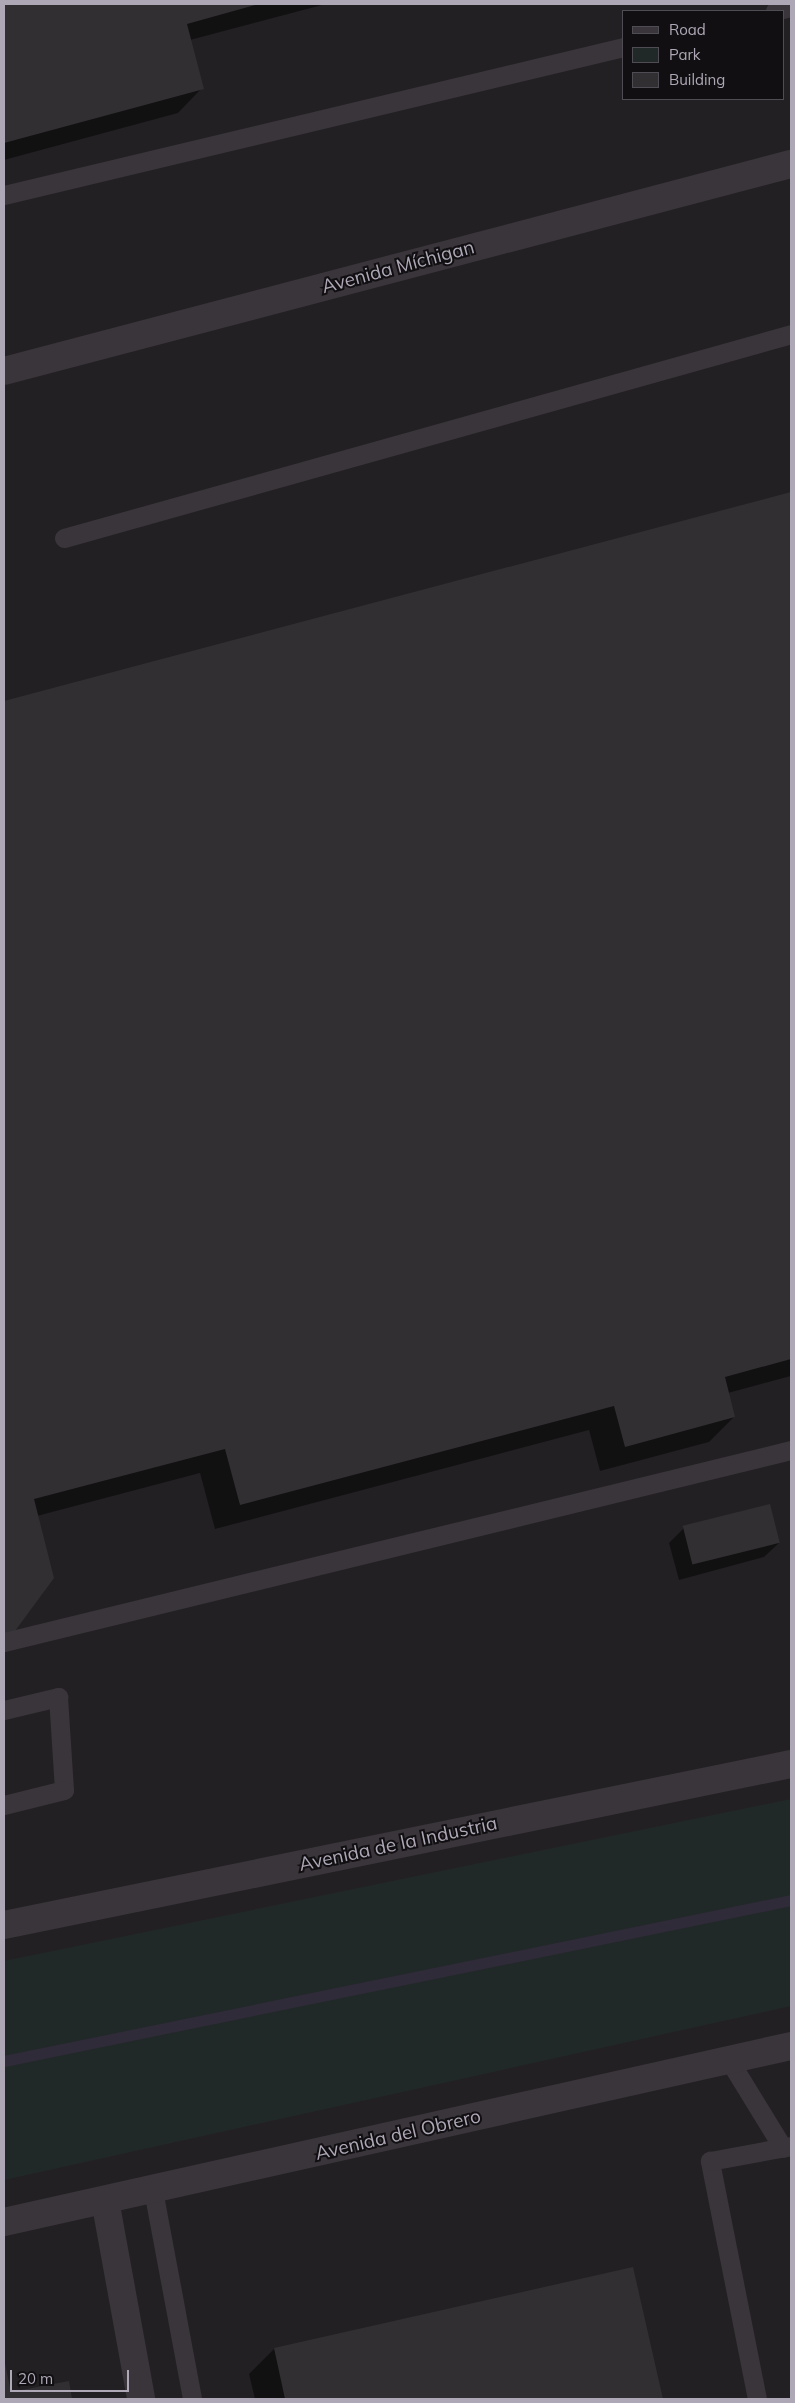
<!DOCTYPE html>
<html>
<head>
<meta charset="utf-8">
<style>
  body { margin:0 }
  #map { position:relative; width:795px; height:2403px; overflow:hidden; background:#161416; font-family:Mulish,sans-serif }
  div>[style] { position:absolute }
  .built>* { inset:0; background:#232023 }
  .green>* { inset:0; background:#212928 }
  .shadow>* { inset:0; background:#0007 }
  .stream>* { height:11px; margin:-5.5px; padding:0 5.5px; transform-origin:5.5px; border-radius:5.5px; background:#2f2b39 }
  .building>* { inset:0; background:#322f32; transform-origin:0 0 }
  .service>* { height:19px; margin:-9.5px; padding:0 9.5px; transform-origin:9.5px; border-radius:9.5px; background:#39353b }
  .minor>* { height:28px; margin:-14px; padding:0 14px; transform-origin:14px; border-radius:14px; background:#39353b }
  .tertiary>* { height:28px; margin:-14px; padding:0 14px; transform-origin:14px; border-radius:14px; background:#39353b }
  span { translate:-50% -50%; white-space:nowrap; text-align:center; line-height:1.15; -webkit-text-stroke:4px #110f11; paint-order:stroke }
  .street-label { font-size:19px; color:#aea7b6 }
  .frame { position:absolute; inset:0; border:5px solid #aea7b6; pointer-events:none }
  .legend { position:absolute; left:622px; top:10px; width:162px; height:90px; box-sizing:border-box; background:#110f11; border:1px solid #504c53; margin:0; padding:6px 9px; list-style:none; font-size:15px; color:#aea7b6 }
  .legend li { display:flex; align-items:center; gap:10px; height:25px }
  .legend b { width:25px; border:1px solid #504c53 }
  .scale { position:absolute; left:10px; top:2370px; width:119px; height:22px; box-sizing:border-box; border:2px solid #aea7b6; border-top:0; padding-left:6px; font-size:15px; line-height:18px; white-space:nowrap; color:#aea7b6; -webkit-text-stroke:4px #110f11; paint-order:stroke }
</style>
</head>
<body>
<div id="map">
  <div class="built">
    <i style="clip-path:polygon(evenodd,4px 4px,791px 4px,791px 2399px,4px 2399px,4px 4px,624px 11px,784px 11px,784px 99px,624px 99px,624px 11px)"></i>
  </div>
  <div class="green">
    <i style="clip-path:polygon(791px 1799px,791px 2006px,4px 2180px,4px 1961px)"></i>
  </div>
  <div class="shadow">
    <i style="clip-path:polygon(4px 4px,326px 4px,190px 40px,202px 88px,178px 113px,4px 160px)"></i>
    <i style="clip-path:polygon(791px 493px,791px 1376px,728px 1393px,734px 1417px,709px 1442px,600px 1471px,589px 1430px,215px 1529px,200px 1473px,37px 1516px,4px 1640px,4px 702px)"></i>
    <i style="clip-path:polygon(684px 1528px,779px 1543px,764px 1557px,679px 1580px,669px 1543px)"></i>
    <i style="clip-path:polygon(632px 2269px,661px 2399px,255px 2399px,249px 2374px,274px 2349px)"></i>
    <i style="clip-path:polygon(4px 2361px,10px 2394px,68px 2383px,71px 2399px,4px 2399px)"></i>
  </div>
  <div class="stream">
    <i style="left:4px;top:2061px;width:803px;rotate:-11.56deg"></i>
  </div>
  <div class="building">
    <i style="clip-path:polygon(4px 4px,259px 4px,187px 24px,204px 89px,4px 143px)"></i>
    <i style="clip-path:polygon(791px 492px,791px 1359px,725px 1377px,735px 1417px,625px 1447px,614px 1406px,240px 1505px,225px 1449px,34px 1499px,54px 1578px,15px 1631px,4px 1634px,4px 701px)"></i>
    <i style="left:770px;top:1504px;width:40px;height:90px;rotate:76deg"></i>
    <i style="clip-path:polygon(633px 2267px,663px 2399px,285px 2399px,274px 2348px)"></i>
    <i style="clip-path:polygon(4px 2359px,11px 2392px,69px 2381px,72px 2399px,4px 2399px)"></i>
  </div>
  <div class="service">
    <i style="left:775px;top:11px;width:16px;rotate:-14deg"></i>
    <i style="left:4px;top:195px;width:637px;rotate:-13.43deg"></i>
    <i style="left:64px;top:538px;width:755px;rotate:-15.67deg"></i>
    <i style="left:4px;top:1642px;width:810px;rotate:-13.71deg"></i>
    <i style="left:4px;top:1710px;width:56px;rotate:-13.5deg"></i>
    <i style="left:58px;top:1697px;width:93px;rotate:86.3deg"></i>
    <i style="left:64px;top:1790px;width:62px;rotate:166deg"></i>
    <i style="left:729px;top:2060px;width:103px;rotate:58.5deg"></i>
    <i style="left:153px;top:2190px;width:213px;rotate:79.4deg"></i>
    <i style="left:757px;top:2399px;width:243px;rotate:-101.2deg"></i>
    <i style="left:710px;top:2161px;width:82px;rotate:-10.5deg"></i>
  </div>
  <div class="minor">
    <i style="left:4px;top:371px;width:814px;rotate:-14.74deg"></i>
    <i style="left:105px;top:2200px;width:202px;rotate:79.7deg"></i>
    <i style="left:4px;top:2222px;width:806px;rotate:-12.61deg"></i>
  </div>
  <div class="tertiary">
    <i style="left:4px;top:1925px;width:803px;rotate:-11.56deg"></i>
  </div>
  <div class="street-label">
    <span style="left:398px;top:267px;rotate:-15deg">Avenida Míchigan</span>
    <span style="left:398px;top:1844px;rotate:-12deg">Avenida de la Industria</span>
    <span style="left:398px;top:2135px;rotate:-13deg">Avenida del Obrero</span>
  </div>
  <div class="frame"></div>
  <ul class="legend">
  <li><b style="height:6px;background:#39353b"></b>Road</li>
  <li><b style="height:14px;background:#212928"></b>Park</li>
  <li><b style="height:14px;background:#322f32"></b>Building</li>
  </ul>
  <div class="scale">20 m</div>
</div>
</body>
</html>
